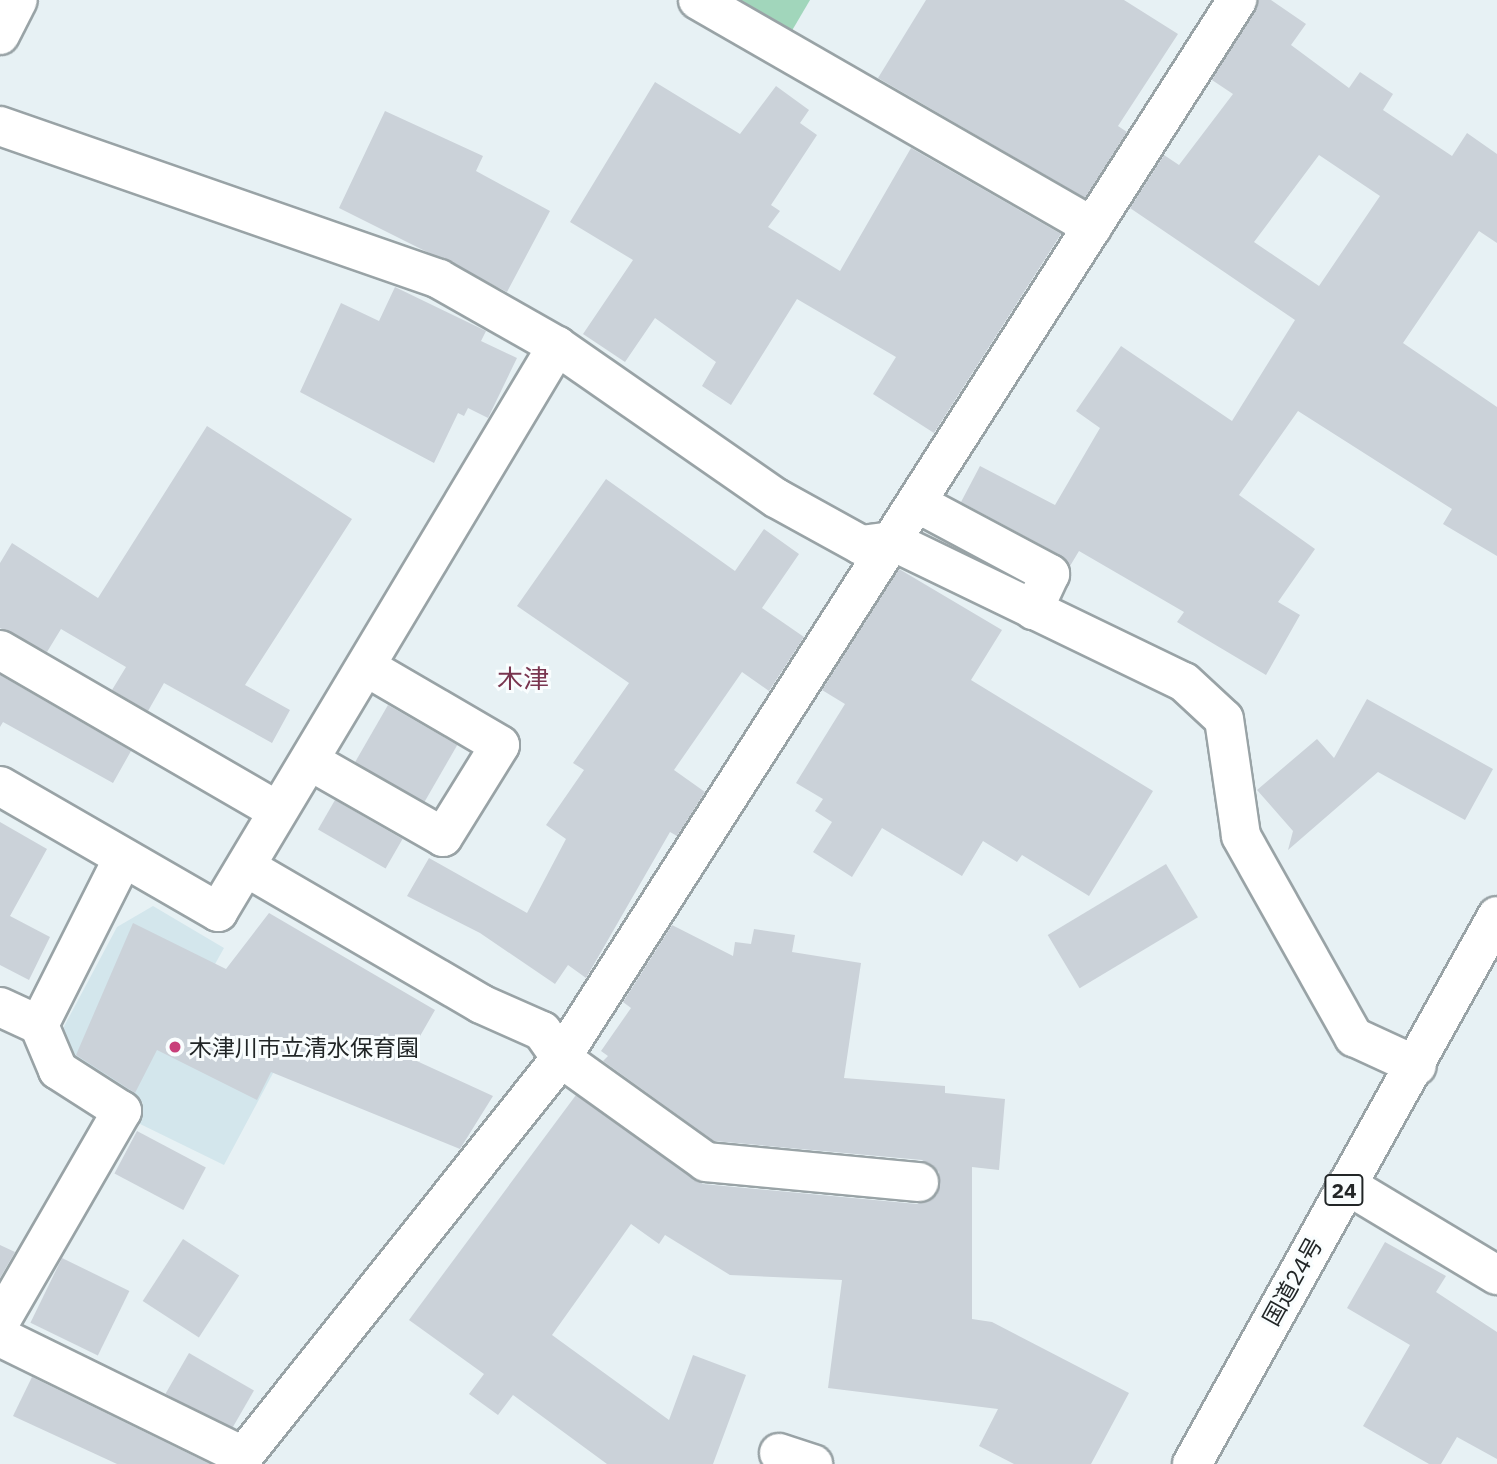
<!DOCTYPE html>
<html>
<head>
<meta charset="utf-8">
<style>
  body { margin:0 }
  #map { position:relative; width:1497px; height:1464px; overflow:hidden; background:#e7f1f4; font-family:"IBM Plex Sans","Noto Sans JP",sans-serif }
  div>[style] { position:absolute }
  .built>* { inset:0; background:#d3e6ec }
  .green>* { inset:0; background:#a1d6bb }
  .building>* { inset:0; background:#cbd2d9; transform-origin:0 0 }
  .roads { filter:drop-shadow(2px 0 #99a3a6) drop-shadow(-2px 0 #99a3a6) drop-shadow(0 2px #99a3a6) drop-shadow(0 -2px #99a3a6) }
  .minor>* { height:38px; margin:-19px; padding:0 19px; transform-origin:19px; border-radius:19px; background:#fff }
  .trunk>* { height:38px; margin:-19px; padding:0 19px; transform-origin:19px; border-radius:19px; background:#fff }
  .dots>* { width:19px; height:19px; translate:-50% -50%; box-sizing:border-box; border:4px solid #f9fdfe; border-radius:50% }
  span { translate:-50% -50%; white-space:nowrap; text-align:center; line-height:1.15; -webkit-text-stroke:6px #f9fdfe; paint-order:stroke }
  .shield-label span { padding:2px 5px; background:#f9fdfe; border:2px solid; border-radius:5px; -webkit-text-stroke-width:0 }
  .shield-label { font-size:21px; color:#222627; font-weight:700 }
  .poi-label { font-size:23px; color:#222627 }
  .left { translate:0 -50%; text-align:left }
  .street-label { font-size:23px; color:#222627 }
  .quarter-label { font-size:26px; color:#79354f }
</style>
</head>
<body>
<div id="map">
  <div class="built">
    <i style="clip-path:polygon(153px 906px,224px 948px,210px 973px,303px 1017px,224px 1165px,134px 1121px,143px 1103px,67px 1061px,60px 1034px,117px 927px)"></i>
  </div>
  <div class="green">
    <i style="clip-path:polygon(733px 0,810px 0,790px 34px)"></i>
  </div>
  <div class="building">
    <i style="clip-path:polygon(926px 0,1124px 0,1178px 34px,1118px 126px,1127px 132px,1085px 198px,878px 78px)"></i>
    <i style="clip-path:polygon(evenodd,1259px 0,1271px 0,1306px 24px,1291px 45px,1349px 88px,1360px 72px,1393px 94px,1383px 110px,1452px 156px,1467px 133px,1497px 154px,1497px 243px,1479px 231px,1403px 343px,1497px 407px,1497px 556px,1443px 524px,1452px 509px,1298px 411px,1239px 495px,1315px 549px,1278px 602px,1300px 615px,1266px 675px,1177px 622px,1184px 612px,1079px 551px,1070px 566px,1060px 555px,961px 502px,980px 466px,1055px 505px,1100px 428px,1076px 411px,1121px 346px,1232px 421px,1295px 320px,1130px 208px,1164px 155px,1179px 165px,1233px 94px,1212px 80px,1259px 0,1319px 155px,1380px 196px,1319px 286px,1254px 242px,1319px 155px)"></i>
    <i style="clip-path:polygon(655px 82px,740px 134px,776px 86px,809px 110px,800px 123px,817px 135px,771px 205px,780px 211px,768px 227px,840px 271px,911px 148px,1061px 234px,934px 433px,873px 394px,896px 357px,797px 299px,731px 405px,702px 386px,716px 362px,655px 318px,625px 362px,583px 334px,633px 260px,570px 222px)"></i>
    <i style="clip-path:polygon(385px 111px,483px 156px,476px 171px,550px 211px,507px 292px,339px 208px)"></i>
    <i style="clip-path:polygon(395px 287px,486px 331px,481px 341px,517px 358px,488px 418px,468px 408px,464px 416px,458px 413px,434px 463px,300px 392px,341px 303px,379px 321px)"></i>
    <i style="clip-path:polygon(207px 426px,352px 519px,245px 685px,290px 710px,272px 743px,164px 683px,148px 711px,112px 690px,126px 667px,61px 629px,47px 652px,0 628px,0 563px,12px 543px,98px 598px)"></i>
    <i style="clip-path:polygon(606px 479px,735px 571px,764px 529px,799px 554px,762px 608px,804px 637px,769px 691px,742px 672px,674px 770px,705px 792px,677px 836px,670px 832px,586px 978px,568px 965px,555px 984px,480px 933px,407px 896px,429px 858px,527px 913px,566px 839px,546px 825px,584px 770px,573px 763px,629px 683px,517px 606px)"></i>
    <i style="clip-path:polygon(899px 569px,1002px 630px,971px 680px,1153px 791px,1089px 896px,1022px 855px,1017px 862px,983px 841px,962px 876px,882px 828px,852px 877px,813px 852px,832px 822px,815px 811px,823px 799px,796px 783px,845px 704px,822px 690px)"></i>
    <i style="clip-path:polygon(0 675px,131px 751px,113px 783px,3px 722px,0 727px)"></i>
    <i style="clip-path:polygon(1367px 699px,1493px 769px,1465px 820px,1378px 772px,1288px 850px,1293px 831px,1257px 790px,1317px 739px,1334px 758px)"></i>
    <i style="left:388px;top:705px;width:80px;height:66px;rotate:30deg"></i>
    <i style="left:335px;top:800px;width:78px;height:34px;rotate:30deg"></i>
    <i style="clip-path:polygon(0 822px,47px 849px,10px 916px,50px 937px,29px 980px,0 965px)"></i>
    <i style="left:1166px;top:864px;width:62px;height:138px;rotate:59deg"></i>
    <i style="clip-path:polygon(269px 913px,435px 1010px,408px 1057px,493px 1096px,460px 1149px,271px 1072px,257px 1100px,157px 1050px,135px 1093px,76px 1055px,133px 923px,226px 969px)"></i>
    <i style="clip-path:polygon(672px 925px,733px 956px,735px 942px,751px 944px,754px 929px,795px 935px,792px 952px,861px 963px,844px 1078px,945px 1086px,945px 1093px,1005px 1099px,999px 1170px,972px 1167px,972px 1319px,992px 1322px,1129px 1393px,1091px 1464px,1014px 1464px,979px 1446px,998px 1409px,828px 1388px,842px 1280px,730px 1275px,665px 1235px,659px 1244px,631px 1224px,552px 1335px,669px 1420px,693px 1355px,746px 1375px,713px 1464px,607px 1464px,513px 1395px,498px 1415px,469px 1394px,484px 1374px,409px 1320px,576px 1095px,703px 1184px,917px 1204px,937px 1194px,939px 1172px,922px 1160px,714px 1141px,603px 1061px,608px 1056px,601px 1051px,631px 1008px,623px 1002px)"></i>
    <i style="left:137px;top:1131px;width:78px;height:48px;rotate:28deg"></i>
    <i style="left:183px;top:1239px;width:67px;height:74px;rotate:33deg"></i>
    <i style="clip-path:polygon(1385px 1242px,1446px 1276px,1436px 1292px,1497px 1332px,1497px 1459px,1457px 1437px,1441px 1464px,1429px 1464px,1363px 1426px,1410px 1345px,1347px 1308px)"></i>
    <i style="clip-path:polygon(0 1245px,15px 1252px,0 1278px)"></i>
    <i style="left:62px;top:1258px;width:75px;height:72px;rotate:26deg"></i>
    <i style="left:189px;top:1353px;width:75px;height:47px;rotate:30deg"></i>
    <i style="clip-path:polygon(32px 1377px,210px 1464px,117px 1464px,13px 1416px)"></i>
  </div>
  <div class="roads">
    <div class="minor">
      <i style="left:698px;top:0;width:455px;rotate:29.9deg"></i>
      <i style="left:0;top:35px;width:39px;rotate:-63deg"></i>
      <i style="left:0;top:126px;width:465px;rotate:19.2deg"></i>
      <i style="left:439px;top:279px;width:136px;rotate:29.6deg"></i>
      <i style="left:557px;top:346px;width:267px;rotate:34.8deg"></i>
      <i style="left:776px;top:498px;width:97px;rotate:28.9deg"></i>
      <i style="left:861px;top:545px;width:31px;rotate:-7deg"></i>
      <i style="left:892px;top:541px;width:324px;rotate:25.8deg"></i>
      <i style="left:1184px;top:682px;width:54px;rotate:42.8deg"></i>
      <i style="left:1224px;top:719px;width:118px;rotate:81.7deg"></i>
      <i style="left:1241px;top:836px;width:231px;rotate:60.7deg"></i>
      <i style="left:1354px;top:1037px;width:69px;rotate:24.7deg"></i>
      <i style="left:917px;top:503px;width:151px;rotate:28.1deg"></i>
      <i style="left:1050px;top:574px;width:40px;rotate:115deg"></i>
      <i style="left:0;top:650px;width:321px;rotate:30.1deg"></i>
      <i style="left:310px;top:761px;width:153px;rotate:29.7deg"></i>
      <i style="left:443px;top:837px;width:108px;rotate:-58.2deg"></i>
      <i style="left:500px;top:745px;width:153px;rotate:-149.7deg"></i>
      <i style="left:0;top:786px;width:252px;rotate:30deg"></i>
      <i style="left:218px;top:912px;width:660px;rotate:-59.08deg"></i>
      <i style="left:246px;top:867px;width:272px;rotate:30.2deg"></i>
      <i style="left:481px;top:1004px;width:67px;rotate:23.9deg"></i>
      <i style="left:542px;top:1031px;width:33px;rotate:55deg"></i>
      <i style="left:561px;top:1058px;width:178px;rotate:35.6deg"></i>
      <i style="left:706px;top:1162px;width:214px;rotate:5.4deg"></i>
      <i style="left:0;top:1007px;width:43px;rotate:24.8deg"></i>
      <i style="left:39px;top:1025px;width:187px;rotate:-63.3deg"></i>
      <i style="left:1347px;top:1185px;width:175px;rotate:31deg"></i>
      <i style="left:0;top:1322px;width:244px;rotate:-60deg"></i>
      <i style="left:122px;top:1111px;width:76px;rotate:-147.4deg"></i>
      <i style="left:58px;top:1070px;width:49px;rotate:-112.9deg"></i>
      <i style="left:0;top:1337px;width:271px;rotate:26.1deg"></i>
      <i style="left:779px;top:1453px;width:36px;rotate:18deg"></i>
      <i style="left:237px;top:1464px;width:519px;rotate:-51.41deg"></i>
      <i style="left:561px;top:1058px;width:1256px;rotate:-57.42deg"></i>
    </div>
    <div class="trunk">
      <i style="left:1192px;top:1464px;width:627px;rotate:-60.9deg"></i>
    </div>
  </div>
  <div class="dots">
    <i style="left:175px;top:1047px;background:#c83f7a"></i>
  </div>
  <div class="shield-label">
    <span style="left:1344px;top:1190px">24</span>
  </div>
  <div class="poi-label">
    <span class="left" style="left:189px;top:1047px">木津川市立清水保育園</span>
  </div>
  <div class="street-label">
    <span style="left:1292px;top:1281px;rotate:-61deg">国道24号</span>
  </div>
  <div class="quarter-label">
    <span style="left:523px;top:679px">木津</span>
  </div>
</div>
</body>
</html>
